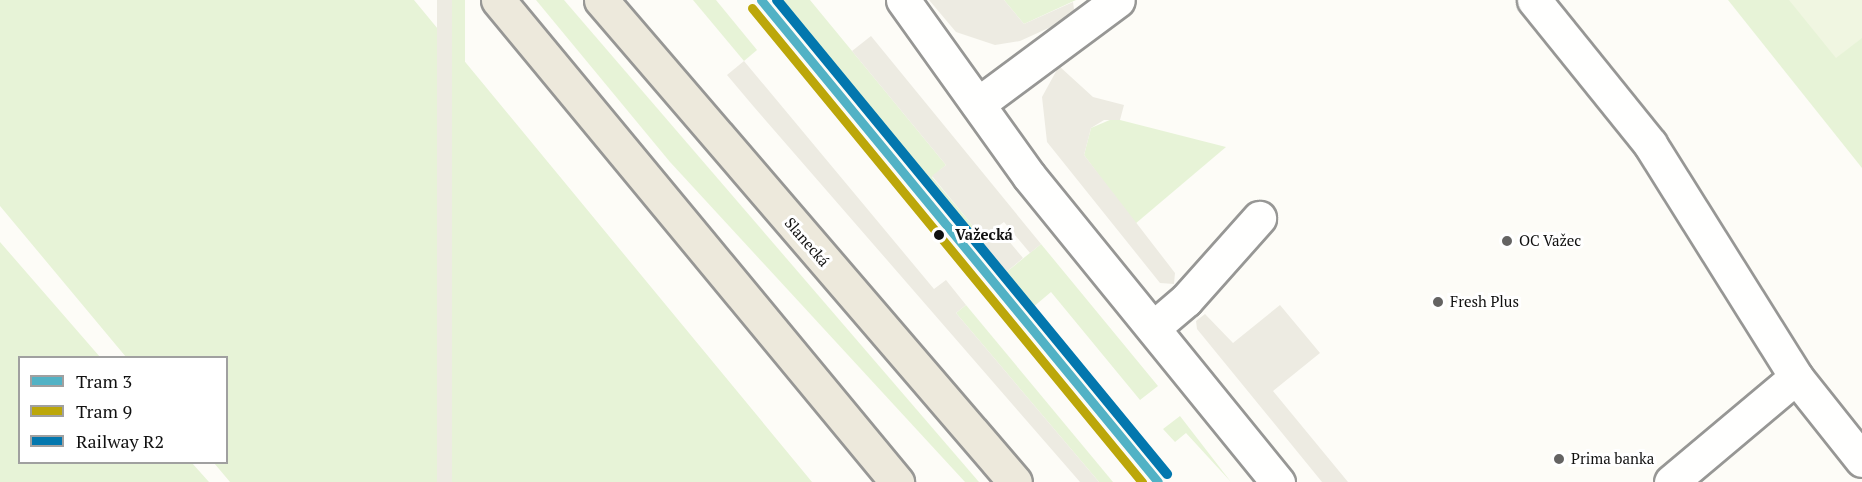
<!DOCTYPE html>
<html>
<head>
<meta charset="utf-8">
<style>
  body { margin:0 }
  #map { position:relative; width:1862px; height:482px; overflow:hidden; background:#fdfcf7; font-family:"PT Serif",serif }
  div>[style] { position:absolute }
  .green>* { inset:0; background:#e7f3d7; transform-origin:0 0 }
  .pitch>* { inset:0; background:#f0f6e1 }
  .plaza>* { inset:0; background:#edebe2; transform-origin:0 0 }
  .roads { filter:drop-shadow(2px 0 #979795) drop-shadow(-2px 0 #979795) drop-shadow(0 2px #979795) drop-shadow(0 -2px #979795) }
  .minor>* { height:33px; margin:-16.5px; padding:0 16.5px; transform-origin:16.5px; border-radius:16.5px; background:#fffffe }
  .major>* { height:33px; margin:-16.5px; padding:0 16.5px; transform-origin:16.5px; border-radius:16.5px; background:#ede9dc }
  .rail-1>* { height:10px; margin:-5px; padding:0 5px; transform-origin:5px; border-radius:5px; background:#0377ae }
  .tram-1>* { height:9px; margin:-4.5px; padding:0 4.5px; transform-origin:4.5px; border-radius:4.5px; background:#52b2c5 }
  .tram-2>* { height:9px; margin:-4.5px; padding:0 4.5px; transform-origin:4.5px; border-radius:4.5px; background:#bca70a }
  .dots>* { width:16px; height:16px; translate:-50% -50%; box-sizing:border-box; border:3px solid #fff; border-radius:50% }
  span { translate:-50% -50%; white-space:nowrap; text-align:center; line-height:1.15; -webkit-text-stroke:6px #fff; paint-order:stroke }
  .stop-label { font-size:15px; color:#111; font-weight:700 }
  .left { translate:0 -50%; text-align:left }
  .poi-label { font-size:15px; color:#111 }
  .street-label { font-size:15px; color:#111 }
  .legend { position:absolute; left:18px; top:356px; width:210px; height:108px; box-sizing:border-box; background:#fff; border:2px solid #a0a0a0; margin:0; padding:8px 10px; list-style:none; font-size:18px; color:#111 }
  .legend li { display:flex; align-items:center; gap:12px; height:30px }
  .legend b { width:30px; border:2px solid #a0a0a0 }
</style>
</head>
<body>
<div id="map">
  <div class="green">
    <i style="clip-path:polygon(0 0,414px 0,812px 482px,230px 482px,214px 463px,226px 462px,226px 358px,126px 357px,0 206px)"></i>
    <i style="left:452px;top:0;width:13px;height:625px"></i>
    <i style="clip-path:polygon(536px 0,564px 0,979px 482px,965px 482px,670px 162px)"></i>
    <i style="clip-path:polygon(693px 0,716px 0,757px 50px,744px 61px)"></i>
    <i style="clip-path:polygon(777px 0,810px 0,946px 165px,932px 177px,987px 243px,981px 247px)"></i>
    <i style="clip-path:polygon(1004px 0,1076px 0,1024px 24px)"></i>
    <i style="clip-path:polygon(1728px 0,1862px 0,1862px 168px)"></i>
    <i style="clip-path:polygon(1112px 119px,1120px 120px,1226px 147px,1135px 224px,1084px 155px,1091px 128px)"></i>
    <i style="clip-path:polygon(0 242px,100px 357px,20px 358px,20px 462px,192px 463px,209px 482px,0 482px)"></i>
    <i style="clip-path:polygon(1041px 244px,1158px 386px,1140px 400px,1051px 292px,1032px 308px,1004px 274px)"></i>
    <i style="clip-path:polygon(966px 305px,1113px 482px,1099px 482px,956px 313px)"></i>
    <i style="clip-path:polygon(1180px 416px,1231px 482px,1186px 433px,1175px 442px,1163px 429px)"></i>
  </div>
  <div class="pitch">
    <i style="clip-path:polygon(1789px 0,1862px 0,1862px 38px,1836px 58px)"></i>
  </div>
  <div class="plaza">
    <i style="left:437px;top:0;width:15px;height:625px"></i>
    <i style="clip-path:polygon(929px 0,1004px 0,1024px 24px,1073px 2px,1075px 16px,1020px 41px,995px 45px,956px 32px)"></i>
    <i style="clip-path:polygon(871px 36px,1041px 244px,1030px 253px,1004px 222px,997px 227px,1023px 258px,1004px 274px,981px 247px,986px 242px,932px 176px,946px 165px,852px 51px)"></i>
    <i style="clip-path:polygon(744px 61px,934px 289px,946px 280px,966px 305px,956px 313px,1099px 482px,1080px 482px,754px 107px,727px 75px)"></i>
    <i style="clip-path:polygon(1059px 66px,1093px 97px,1124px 105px,1120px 120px,1104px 120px,1091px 128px,1084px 155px,1175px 273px,1174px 284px,1160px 283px,1047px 142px,1042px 97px)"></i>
    <i style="clip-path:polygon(1280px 305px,1320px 353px,1273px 391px,1348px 482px,1322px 482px,1197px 329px,1196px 321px,1205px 314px,1233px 343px)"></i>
  </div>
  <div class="roads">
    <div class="minor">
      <i style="left:903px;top:0;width:216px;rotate:54.4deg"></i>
      <i style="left:1029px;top:176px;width:395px;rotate:50.9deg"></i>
      <i style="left:1534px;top:0;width:185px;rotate:51.1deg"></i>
      <i style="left:1650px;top:144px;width:275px;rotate:57.9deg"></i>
      <i style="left:1796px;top:377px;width:106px;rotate:51.5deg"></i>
      <i style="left:978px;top:104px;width:174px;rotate:-36.6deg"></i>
      <i style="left:1153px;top:328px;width:43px;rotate:-40.3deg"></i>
      <i style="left:1186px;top:300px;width:110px;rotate:-48.3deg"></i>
      <i style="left:1671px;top:482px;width:163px;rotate:-40deg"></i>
    </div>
    <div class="major">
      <i style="left:498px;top:0;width:626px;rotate:50.38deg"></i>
      <i style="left:601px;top:0;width:635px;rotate:49.34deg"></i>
    </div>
  </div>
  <div class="rail-1">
    <i style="left:777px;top:0;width:614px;rotate:50.55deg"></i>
  </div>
  <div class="tram-1">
    <i style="left:761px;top:0;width:624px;rotate:50.52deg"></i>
  </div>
  <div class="tram-2">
    <i style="left:752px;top:8px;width:614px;rotate:50.55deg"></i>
  </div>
  <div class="dots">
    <i style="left:939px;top:235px;background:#111"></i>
    <i style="left:1507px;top:241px;background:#646362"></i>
    <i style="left:1438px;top:302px;background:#646362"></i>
    <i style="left:1559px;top:459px;background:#646362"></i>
  </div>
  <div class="stop-label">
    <span class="left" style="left:955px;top:235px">Važecká</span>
  </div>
  <div class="poi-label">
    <span class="left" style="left:1519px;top:241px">OC Važec</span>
    <span class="left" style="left:1450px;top:302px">Fresh Plus</span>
    <span class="left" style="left:1571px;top:459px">Prima banka</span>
  </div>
  <div class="street-label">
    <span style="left:807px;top:242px;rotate:49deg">Slanecká</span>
  </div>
  <ul class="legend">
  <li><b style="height:8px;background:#52b2c5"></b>Tram 3</li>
  <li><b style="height:8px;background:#bca70a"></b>Tram 9</li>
  <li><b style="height:8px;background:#0377ae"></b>Railway R2</li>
  </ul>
</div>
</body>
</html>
